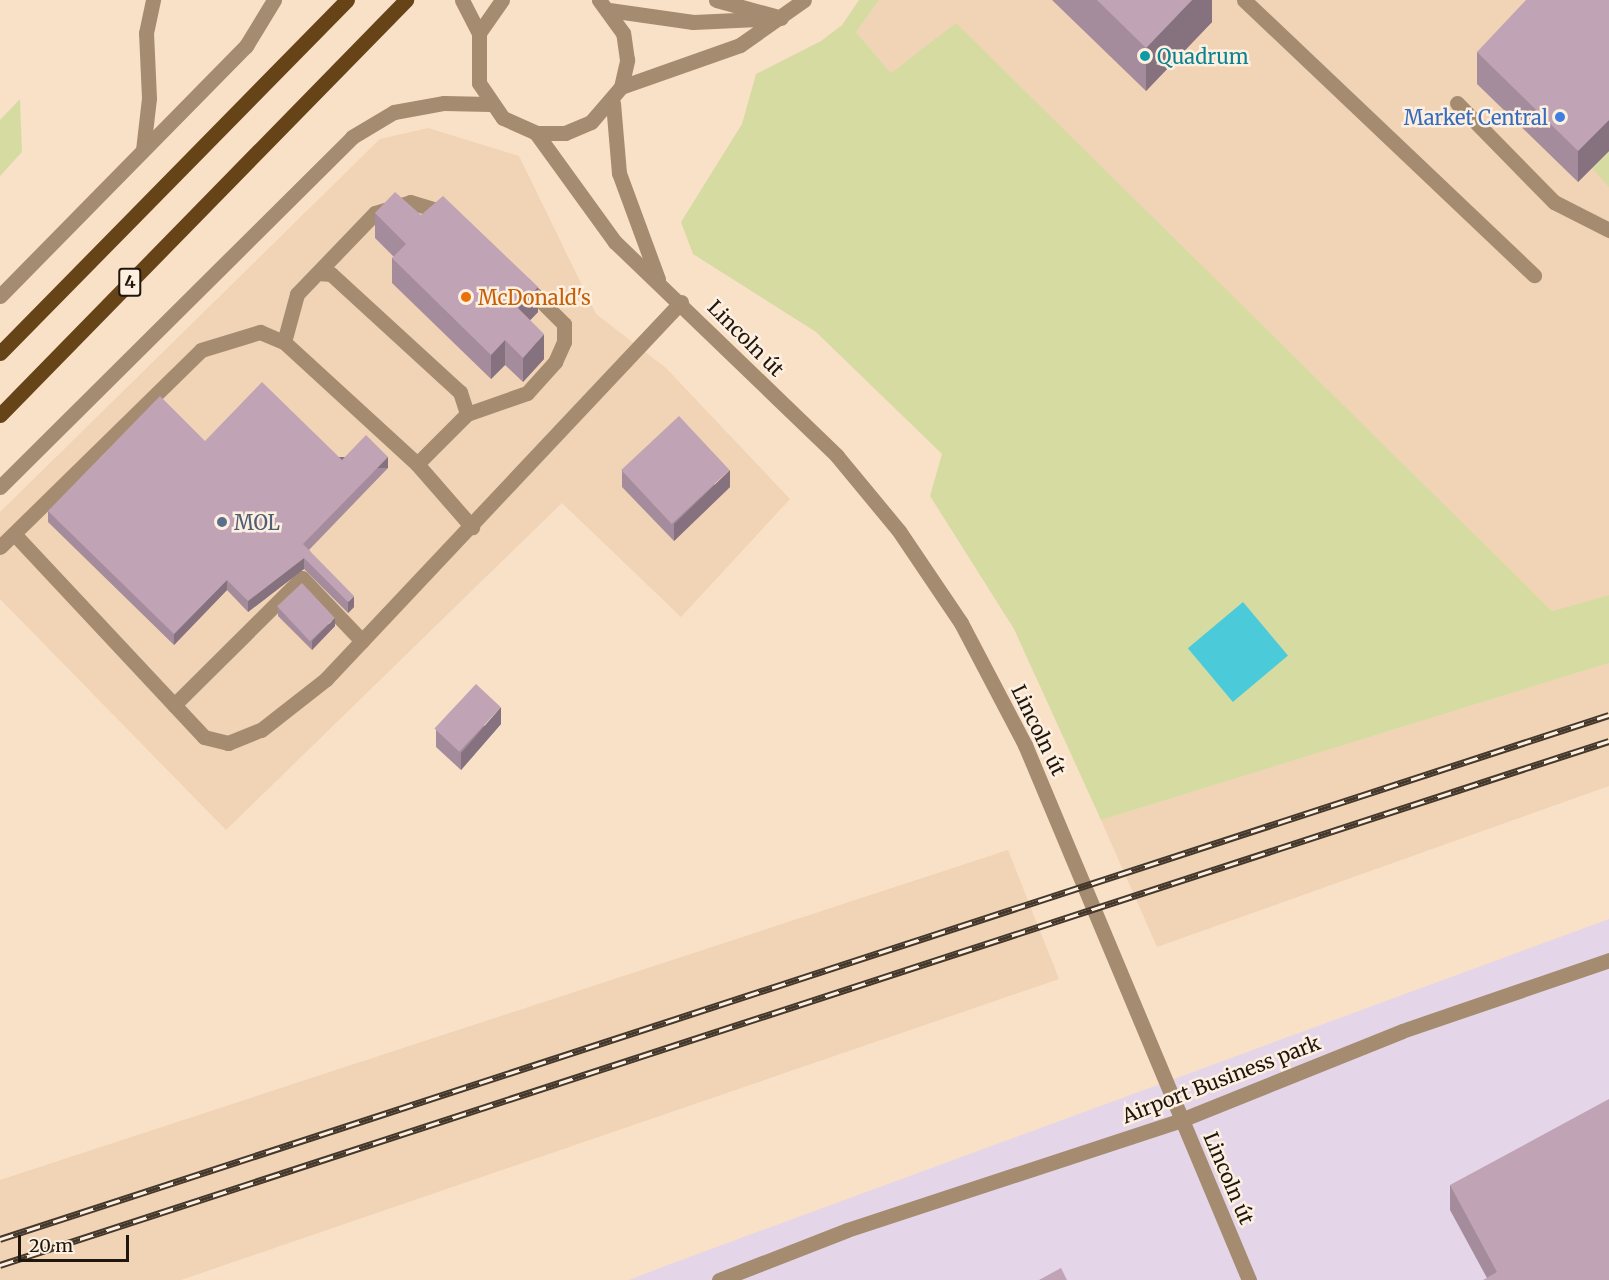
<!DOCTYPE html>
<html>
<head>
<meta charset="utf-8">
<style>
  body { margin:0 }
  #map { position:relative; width:1609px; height:1280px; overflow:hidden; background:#f9e1c8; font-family:Merriweather,serif }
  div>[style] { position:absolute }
  .built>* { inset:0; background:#f1d3b5 }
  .industrial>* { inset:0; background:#e4d5e8 }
  .green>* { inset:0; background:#d6dba2 }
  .water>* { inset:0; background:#4bcbda; transform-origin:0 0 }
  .lane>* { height:15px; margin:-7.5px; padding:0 7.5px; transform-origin:7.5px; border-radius:7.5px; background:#a58c70 }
  .street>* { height:15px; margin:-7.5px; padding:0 7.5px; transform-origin:7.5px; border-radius:7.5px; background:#a58c70 }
  .primary>* { height:15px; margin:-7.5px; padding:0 7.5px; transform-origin:7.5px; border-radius:7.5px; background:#674417 }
  .rail>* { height:7px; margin-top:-3.5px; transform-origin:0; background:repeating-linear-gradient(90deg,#fef0e1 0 14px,#44382d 0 28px); box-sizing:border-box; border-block:2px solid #44382d }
  .wall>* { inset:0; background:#a58c9c }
  .shaded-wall>* { inset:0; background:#86727f; transform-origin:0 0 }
  .building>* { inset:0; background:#c0a3b5; transform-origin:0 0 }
  .dots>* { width:16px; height:16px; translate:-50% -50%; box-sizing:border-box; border:3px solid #fef0e1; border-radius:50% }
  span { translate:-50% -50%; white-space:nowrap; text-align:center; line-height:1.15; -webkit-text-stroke:5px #fef0e1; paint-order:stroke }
  .shield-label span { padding:2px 4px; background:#fef0e1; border:2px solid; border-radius:4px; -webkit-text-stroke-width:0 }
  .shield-label { font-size:18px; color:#1f160e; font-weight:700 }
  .culture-label { font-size:20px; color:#0d838f }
  .left { translate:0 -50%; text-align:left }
  .shop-label { font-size:20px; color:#366cbe }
  .right { translate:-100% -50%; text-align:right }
  .food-label { font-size:20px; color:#c56008 }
  .street-label { font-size:20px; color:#1f160e }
  .service-label { font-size:20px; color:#4e5e75 }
  .scale { position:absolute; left:18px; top:1235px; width:111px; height:27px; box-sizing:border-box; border:3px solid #1f160e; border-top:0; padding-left:8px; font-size:18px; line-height:21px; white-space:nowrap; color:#1f160e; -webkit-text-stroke:4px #fef0e1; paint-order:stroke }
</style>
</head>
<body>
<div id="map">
  <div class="built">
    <i style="clip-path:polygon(879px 0,1609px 0,1609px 595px,1552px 611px,956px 24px,891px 73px,856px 32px)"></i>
    <i style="clip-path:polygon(428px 128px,519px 156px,596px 314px,666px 368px,790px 499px,681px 617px,562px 503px,226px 830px,0 599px,0 512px,380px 139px)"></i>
    <i style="clip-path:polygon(1609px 663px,1609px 786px,1157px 947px,1101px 820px)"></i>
    <i style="clip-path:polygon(1008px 850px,1059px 979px,181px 1280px,0 1280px,0 1180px)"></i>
  </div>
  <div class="industrial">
    <i style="clip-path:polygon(1609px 919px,1609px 1280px,629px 1280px,665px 1266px)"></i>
  </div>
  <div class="green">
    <i style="clip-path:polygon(859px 0,879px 0,856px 32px,891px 73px,956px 23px,1552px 611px,1609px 595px,1609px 663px,1101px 820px,1014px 629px,930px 496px,942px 454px,816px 332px,693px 254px,681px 222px,742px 124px,756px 74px,821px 41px,842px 25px)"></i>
    <i style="clip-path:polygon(20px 99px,22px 152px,0 176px,0 120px)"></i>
    <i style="clip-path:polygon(1609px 151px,1609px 187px,1592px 168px)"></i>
  </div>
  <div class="water">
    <i style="left:1243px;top:602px;width:70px;height:72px;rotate:50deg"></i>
  </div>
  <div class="lane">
    <i style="left:716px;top:0;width:61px;rotate:15.2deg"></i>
    <i style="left:1244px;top:0;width:400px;rotate:43.5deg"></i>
    <i style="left:609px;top:10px;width:85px;rotate:8.1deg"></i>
    <i style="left:693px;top:22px;width:88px;rotate:-2.6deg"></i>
    <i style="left:621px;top:87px;width:126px;rotate:-19.4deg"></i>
    <i style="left:740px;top:45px;width:78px;rotate:-35.1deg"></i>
    <i style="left:1457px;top:103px;width:139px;rotate:45.6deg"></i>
    <i style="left:1554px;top:202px;width:62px;rotate:27deg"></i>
    <i style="left:318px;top:273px;width:13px;rotate:4deg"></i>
    <i style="left:331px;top:274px;width:175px;rotate:42.5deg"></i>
    <i style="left:460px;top:392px;width:23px;rotate:72deg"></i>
    <i style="left:284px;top:342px;width:50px;rotate:-74.8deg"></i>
    <i style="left:297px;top:294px;width:112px;rotate:-46.1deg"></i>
    <i style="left:375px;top:213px;width:37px;rotate:-17deg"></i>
    <i style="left:410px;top:202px;width:42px;rotate:16.7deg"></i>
    <i style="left:417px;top:464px;width:71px;rotate:-45deg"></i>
    <i style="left:467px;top:414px;width:64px;rotate:-19.3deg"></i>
    <i style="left:527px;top:393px;width:42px;rotate:-47.9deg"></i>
    <i style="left:555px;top:362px;width:22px;rotate:-66deg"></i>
    <i style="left:564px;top:342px;width:18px;rotate:-90deg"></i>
    <i style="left:564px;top:324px;width:57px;rotate:-135deg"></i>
    <i style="left:17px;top:537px;width:274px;rotate:46.9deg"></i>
    <i style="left:204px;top:737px;width:25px;rotate:14deg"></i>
    <i style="left:228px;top:743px;width:35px;rotate:-22deg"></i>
    <i style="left:261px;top:730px;width:83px;rotate:-38.1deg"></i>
    <i style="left:326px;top:679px;width:518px;rotate:-46.72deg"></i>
    <i style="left:0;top:547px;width:281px;rotate:-44.4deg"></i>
    <i style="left:201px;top:350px;width:62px;rotate:-17deg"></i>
    <i style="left:260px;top:332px;width:26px;rotate:23deg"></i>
    <i style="left:284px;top:342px;width:180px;rotate:42.5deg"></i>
    <i style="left:417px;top:464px;width:84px;rotate:48.9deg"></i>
    <i style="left:174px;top:705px;width:180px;rotate:-44.8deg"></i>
    <i style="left:302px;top:578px;width:87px;rotate:46.4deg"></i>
    <i style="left:719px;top:1280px;width:137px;rotate:-21.3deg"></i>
    <i style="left:847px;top:1230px;width:352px;rotate:-18.2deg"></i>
    <i style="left:1181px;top:1120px;width:238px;rotate:-21.9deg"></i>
    <i style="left:1402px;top:1031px;width:219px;rotate:-18.9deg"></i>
  </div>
  <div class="street">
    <i style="left:462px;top:0;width:37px;rotate:63deg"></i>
    <i style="left:502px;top:0;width:40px;rotate:124.9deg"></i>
    <i style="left:479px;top:33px;width:50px;rotate:90deg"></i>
    <i style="left:479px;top:83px;width:42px;rotate:55.6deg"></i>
    <i style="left:503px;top:118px;width:36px;rotate:24deg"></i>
    <i style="left:536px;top:133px;width:29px"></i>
    <i style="left:565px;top:133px;width:28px;rotate:-23deg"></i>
    <i style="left:591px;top:122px;width:46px;rotate:-49.4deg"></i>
    <i style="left:621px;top:87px;width:28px;rotate:-77deg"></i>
    <i style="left:627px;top:60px;width:27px;rotate:-98deg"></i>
    <i style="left:623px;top:33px;width:41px;rotate:-126deg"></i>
    <i style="left:613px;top:103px;width:70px;rotate:85.1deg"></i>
    <i style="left:619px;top:173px;width:113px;rotate:69.8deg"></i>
    <i style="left:536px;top:133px;width:135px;rotate:54.1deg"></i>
    <i style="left:615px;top:242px;width:308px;rotate:43.9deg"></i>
    <i style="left:837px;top:456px;width:97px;rotate:50.4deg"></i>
    <i style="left:899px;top:531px;width:111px;rotate:56deg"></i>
    <i style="left:961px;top:623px;width:138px;rotate:62.3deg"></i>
    <i style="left:1025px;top:745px;width:580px;rotate:67.28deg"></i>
    <i style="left:143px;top:150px;width:52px;rotate:-83.4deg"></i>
    <i style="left:149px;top:98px;width:65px;rotate:-92.6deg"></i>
    <i style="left:146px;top:33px;width:34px;rotate:-78deg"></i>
    <i style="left:0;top:296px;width:351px;rotate:-45.5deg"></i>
    <i style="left:246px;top:46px;width:54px;rotate:-58.7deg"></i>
    <i style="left:0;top:487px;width:496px;rotate:-44.8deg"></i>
    <i style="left:352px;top:137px;width:49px;rotate:-30.8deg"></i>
    <i style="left:394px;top:112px;width:51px;rotate:-10.2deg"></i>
    <i style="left:444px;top:103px;width:46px;rotate:1.2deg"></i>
  </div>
  <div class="primary">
    <i style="left:0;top:353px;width:495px;rotate:-45.5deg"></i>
    <i style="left:0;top:415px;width:581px;rotate:-45.63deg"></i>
  </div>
  <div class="rail">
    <i style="left:0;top:1239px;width:1692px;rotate:-18.04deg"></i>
    <i style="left:0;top:1265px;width:1692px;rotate:-18.04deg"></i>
  </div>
  <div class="wall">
    <i style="clip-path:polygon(1052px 0,1212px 0,1212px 22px,1146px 91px)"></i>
    <i style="clip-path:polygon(1609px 0,1609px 151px,1578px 182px,1477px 84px,1477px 52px)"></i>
    <i style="clip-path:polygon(375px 213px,421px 215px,538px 312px,530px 320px,544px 359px,523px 382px,505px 365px,491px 379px,392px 283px,392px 258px,394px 257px,375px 238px)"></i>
    <i style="clip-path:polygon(205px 441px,388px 468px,309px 550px,354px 607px,348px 613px,304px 569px,248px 612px,227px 590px,174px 645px,48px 522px,48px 511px)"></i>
    <i style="clip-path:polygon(622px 470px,730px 487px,674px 541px,622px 487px)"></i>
    <i style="clip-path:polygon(278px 607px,335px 626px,312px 650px,278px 616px)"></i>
    <i style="clip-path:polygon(501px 724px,461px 770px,436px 747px,436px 730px)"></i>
    <i style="clip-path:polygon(1450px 1185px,1609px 1280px,1487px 1278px,1450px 1210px)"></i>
  </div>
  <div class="shaded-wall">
    <i style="clip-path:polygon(1192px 0,1212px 0,1212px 22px,1146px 91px,1146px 48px)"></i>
    <i style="clip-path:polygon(1609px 120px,1609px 151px,1578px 182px,1578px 151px)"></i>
    <i style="clip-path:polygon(538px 287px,538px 312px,518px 333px,518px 308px)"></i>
    <i style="clip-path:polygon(544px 334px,544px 359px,523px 382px,523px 358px)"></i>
    <i style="clip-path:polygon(505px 340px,505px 365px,491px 379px,491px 355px)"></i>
    <i style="left:388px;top:457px;width:11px;height:122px;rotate:90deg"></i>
    <i style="clip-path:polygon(730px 470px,730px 487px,674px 541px,674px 524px)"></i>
    <i style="clip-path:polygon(304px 558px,304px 569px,248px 612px,248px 601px)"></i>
    <i style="clip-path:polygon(227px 580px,227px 590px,174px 645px,174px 634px)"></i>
    <i style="clip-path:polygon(354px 596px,354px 607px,348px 613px,348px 602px)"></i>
    <i style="clip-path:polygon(335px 618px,335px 626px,312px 650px,312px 641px)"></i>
    <i style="clip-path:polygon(501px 707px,501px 724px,461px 770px,461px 753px)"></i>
  </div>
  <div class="building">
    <i style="clip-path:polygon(1097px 0,1192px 0,1146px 48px)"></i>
    <i style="clip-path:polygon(1526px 0,1609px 0,1609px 120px,1578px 151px,1477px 52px)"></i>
    <i style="clip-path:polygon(395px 192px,421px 215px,443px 196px,538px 287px,518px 308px,544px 334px,523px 358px,505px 340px,491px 355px,392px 258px,406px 244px,375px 213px)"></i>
    <i style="clip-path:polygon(262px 382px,342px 460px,366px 435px,388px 457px,303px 544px,354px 596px,348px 602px,304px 558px,248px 601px,227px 580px,174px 634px,48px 511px,160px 396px,205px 441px)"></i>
    <i style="left:679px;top:416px;width:74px;height:79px;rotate:47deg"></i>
    <i style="left:302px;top:583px;width:48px;height:34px;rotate:47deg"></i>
    <i style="left:476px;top:684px;width:34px;height:61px;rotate:43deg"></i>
    <i style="clip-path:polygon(1609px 1099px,1609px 1280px,1483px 1280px,1497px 1272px,1450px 1185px)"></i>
    <i style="clip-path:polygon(1061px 1268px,1067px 1280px,1039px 1280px)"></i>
  </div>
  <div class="dots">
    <i style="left:1145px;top:56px;background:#0f9aa8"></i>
    <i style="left:1560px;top:117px;background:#3f7fe0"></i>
    <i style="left:466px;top:297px;background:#e8710a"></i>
    <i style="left:222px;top:522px;background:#5c6f8a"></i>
  </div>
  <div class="shield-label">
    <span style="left:130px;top:282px">4</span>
  </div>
  <div class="culture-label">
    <span class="left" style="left:1157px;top:56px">Quadrum</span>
  </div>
  <div class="shop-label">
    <span class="right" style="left:1548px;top:117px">Market Central</span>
  </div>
  <div class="food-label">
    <span class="left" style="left:478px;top:297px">McDonald's</span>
  </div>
  <div class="street-label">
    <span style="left:746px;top:338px;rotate:45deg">Lincoln út</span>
    <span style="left:1039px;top:730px;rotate:64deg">Lincoln út</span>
    <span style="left:1221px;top:1079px;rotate:-21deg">Airport Business park</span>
    <span style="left:1229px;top:1178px;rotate:67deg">Lincoln út</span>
  </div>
  <div class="service-label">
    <span class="left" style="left:234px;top:522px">MOL</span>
  </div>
  <div class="scale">20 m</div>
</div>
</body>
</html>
